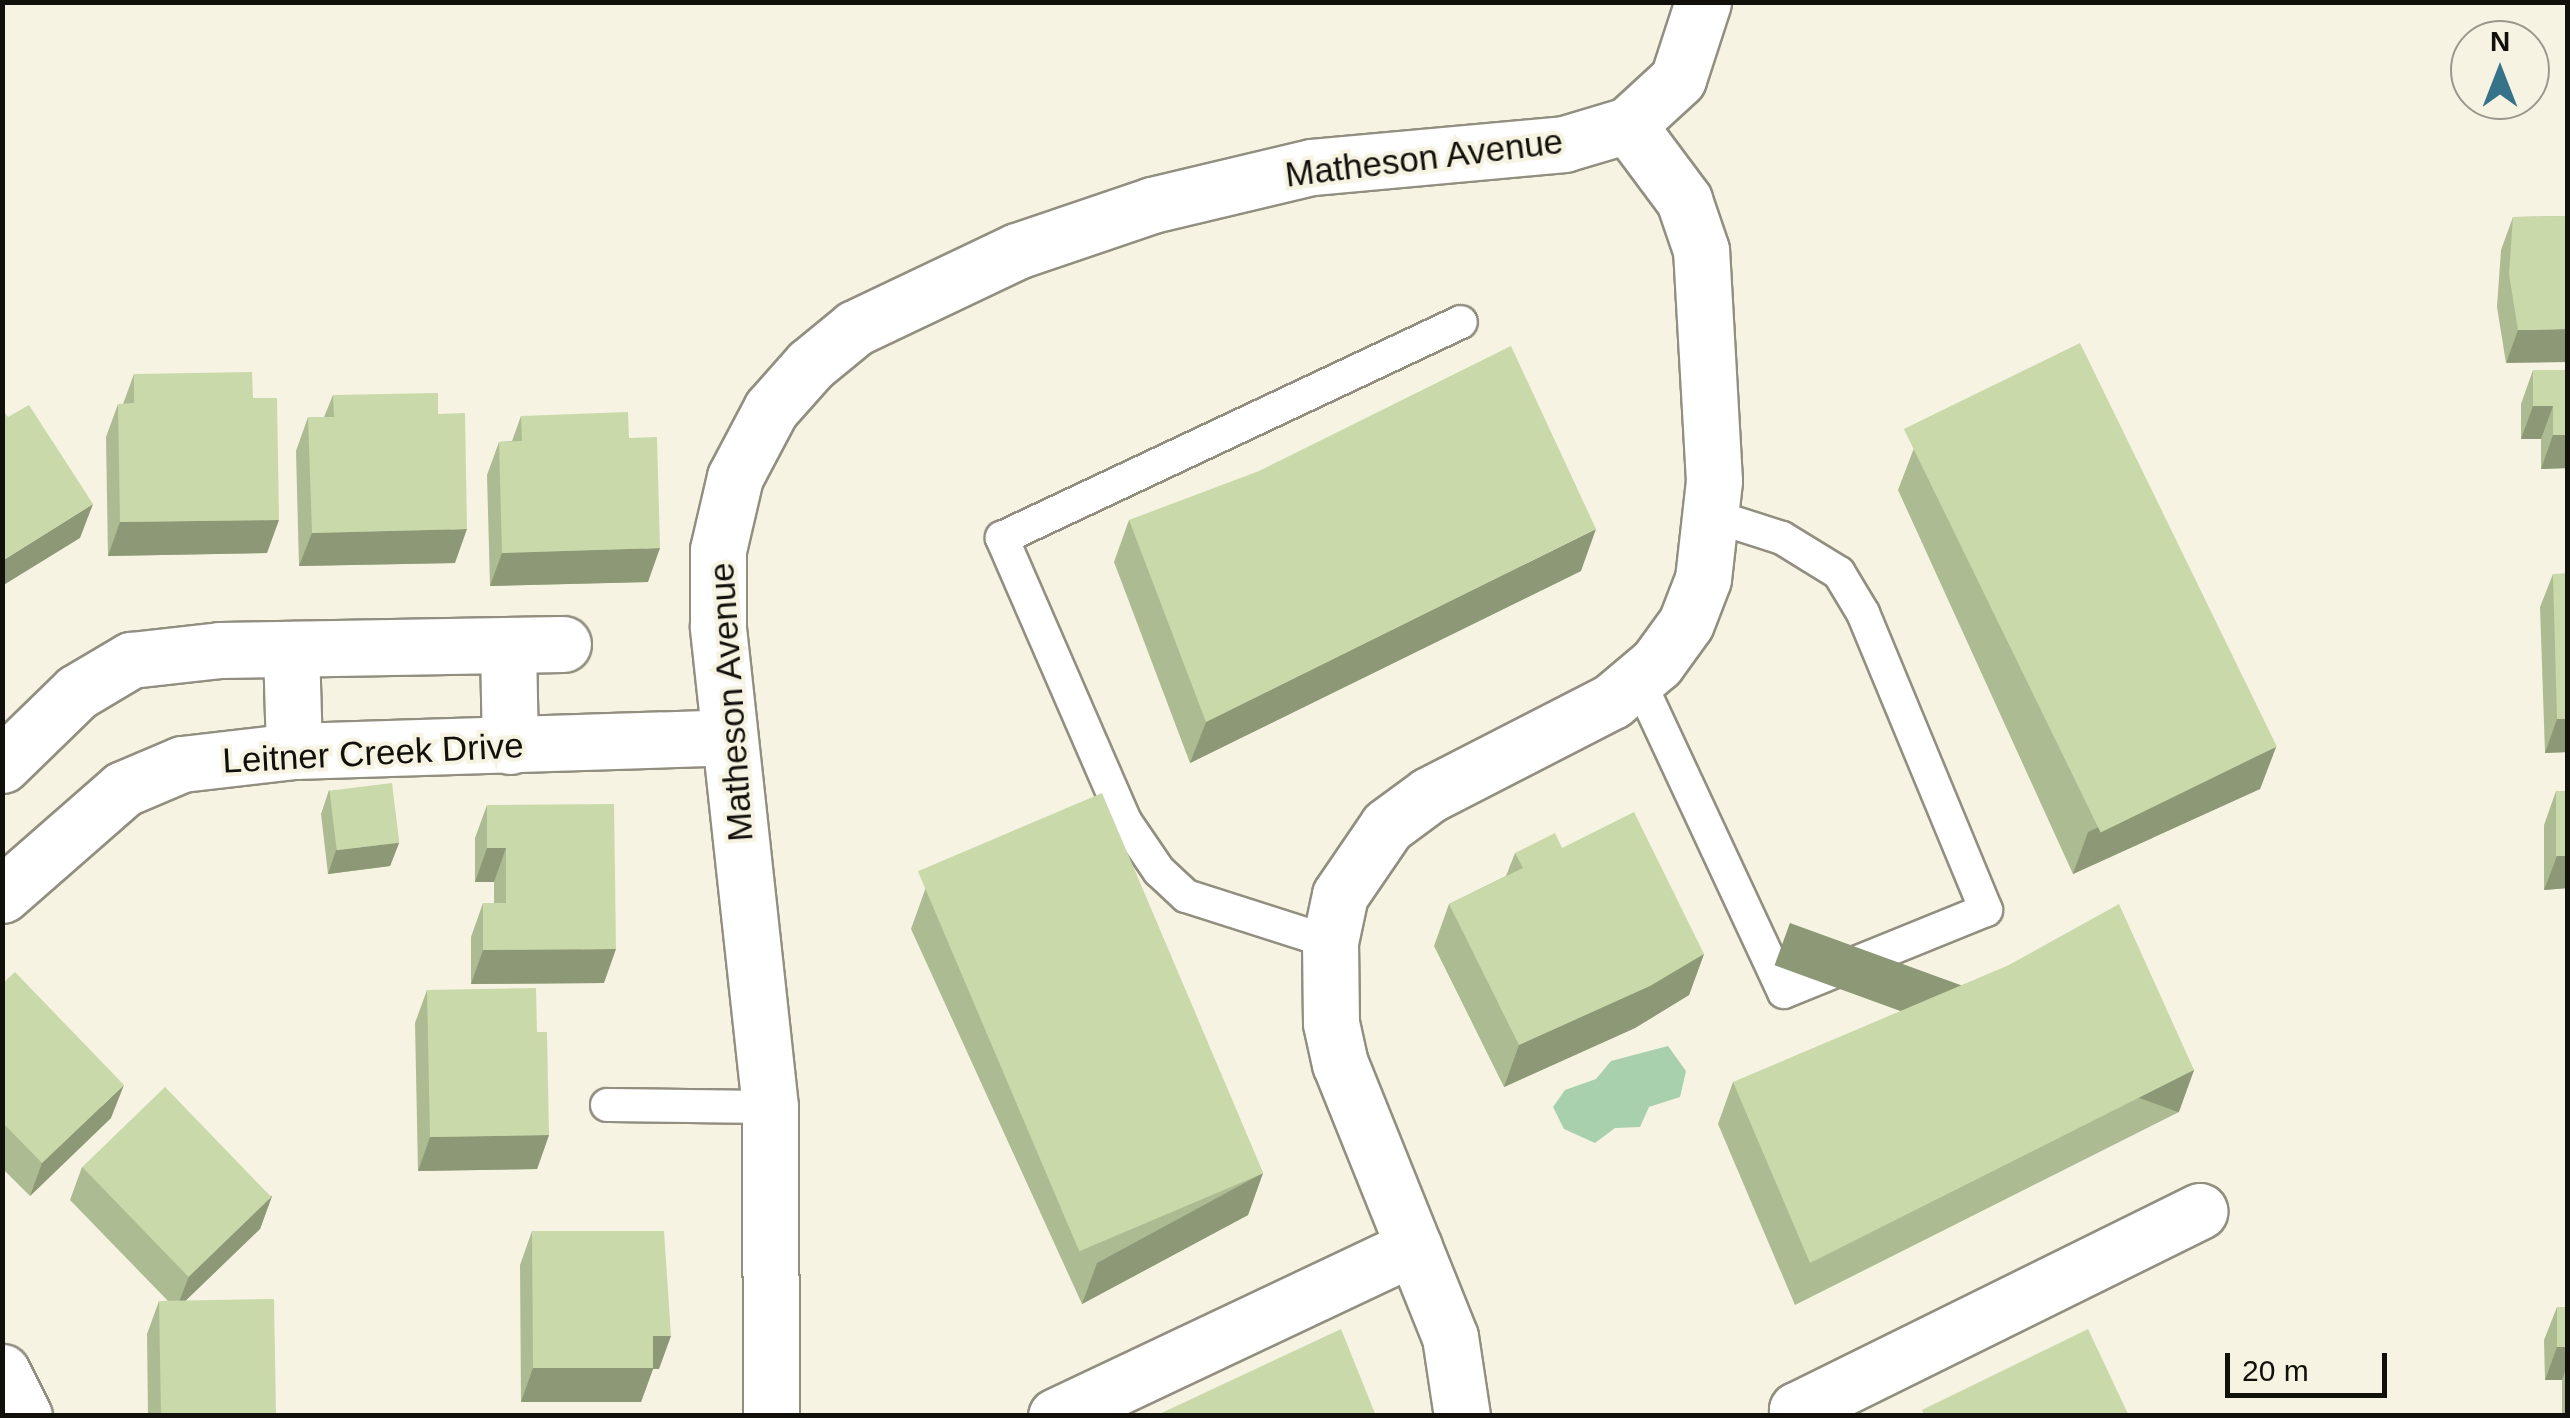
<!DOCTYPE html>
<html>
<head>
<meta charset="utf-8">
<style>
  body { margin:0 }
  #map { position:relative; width:2570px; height:1418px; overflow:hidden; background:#f6f3e3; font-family:Arial,sans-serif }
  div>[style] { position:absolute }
  .water>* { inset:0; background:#a8d0ad }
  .roads { filter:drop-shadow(2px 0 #928f81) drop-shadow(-2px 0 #928f81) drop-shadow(0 2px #928f81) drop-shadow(0 -2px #928f81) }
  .lane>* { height:32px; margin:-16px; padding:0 16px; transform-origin:16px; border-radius:16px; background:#fff }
  .street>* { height:55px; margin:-27.5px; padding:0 27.5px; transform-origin:27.5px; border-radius:27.5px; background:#fff }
  .wall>* { inset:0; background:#adbb92 }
  .shaded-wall>* { inset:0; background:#8d9877; transform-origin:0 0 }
  .building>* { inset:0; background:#c9d9aa; transform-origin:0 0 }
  span { translate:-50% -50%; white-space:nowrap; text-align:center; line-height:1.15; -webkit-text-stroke:8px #f6f3e3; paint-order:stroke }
  .street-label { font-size:35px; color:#11100b }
  .frame { position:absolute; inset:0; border:5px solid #11100b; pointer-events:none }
  .north { position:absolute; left:2450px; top:20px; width:100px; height:100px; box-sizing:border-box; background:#f6f3e3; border:2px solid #9a988d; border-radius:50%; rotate:0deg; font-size:28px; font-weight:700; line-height:40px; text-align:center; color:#11100b }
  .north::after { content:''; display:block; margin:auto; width:35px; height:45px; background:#36728a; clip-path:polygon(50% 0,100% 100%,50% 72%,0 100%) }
  .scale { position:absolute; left:2225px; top:1353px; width:162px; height:45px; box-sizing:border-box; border:5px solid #11100b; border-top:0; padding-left:12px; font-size:30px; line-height:35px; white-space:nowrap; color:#11100b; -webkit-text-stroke:8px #f6f3e3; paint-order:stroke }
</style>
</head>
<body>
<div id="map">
  <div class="water">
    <i style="clip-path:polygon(1668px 1046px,1686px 1071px,1680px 1097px,1649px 1107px,1640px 1127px,1615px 1128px,1595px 1143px,1564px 1129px,1553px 1107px,1565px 1090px,1596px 1079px,1611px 1061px)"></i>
  </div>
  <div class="roads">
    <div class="lane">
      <i style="left:1638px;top:679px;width:345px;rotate:65deg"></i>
      <i style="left:1784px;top:992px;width:218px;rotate:-22.1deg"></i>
      <i style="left:1986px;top:910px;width:321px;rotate:-112.5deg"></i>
      <i style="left:1863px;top:613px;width:47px;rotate:-121deg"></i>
      <i style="left:1839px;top:573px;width:67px;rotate:-148.4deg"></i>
      <i style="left:1782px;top:538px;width:72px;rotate:-162.3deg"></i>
      <i style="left:1330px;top:942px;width:151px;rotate:-162.3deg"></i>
      <i style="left:1186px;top:896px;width:37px;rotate:-137deg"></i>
      <i style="left:1159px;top:871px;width:60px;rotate:-124.2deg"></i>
      <i style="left:1125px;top:821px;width:309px;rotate:-113.5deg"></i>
      <i style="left:1002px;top:538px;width:507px;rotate:-25.2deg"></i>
      <i style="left:607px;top:1105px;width:163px;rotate:0.7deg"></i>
    </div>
    <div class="street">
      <i style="left:508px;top:645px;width:101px;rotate:88.9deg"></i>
      <i style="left:291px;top:649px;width:102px;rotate:88.3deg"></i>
      <i style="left:2px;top:765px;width:105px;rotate:-44.2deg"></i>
      <i style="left:77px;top:692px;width:63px;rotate:-30.7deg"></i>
      <i style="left:131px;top:660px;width:90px;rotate:-6.4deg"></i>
      <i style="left:220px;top:650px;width:343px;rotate:-1deg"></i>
      <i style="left:2px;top:895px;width:161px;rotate:-41.2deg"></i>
      <i style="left:123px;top:789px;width:64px;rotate:-23deg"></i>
      <i style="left:182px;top:764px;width:113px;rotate:-6.6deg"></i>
      <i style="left:294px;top:751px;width:435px;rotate:-1.8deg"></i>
      <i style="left:2px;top:1372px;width:49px;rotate:63.4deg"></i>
      <i style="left:771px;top:1416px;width:309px;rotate:-90.2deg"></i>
      <i style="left:770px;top:1107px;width:484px;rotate:-96.2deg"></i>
      <i style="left:718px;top:626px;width:76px;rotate:-90deg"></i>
      <i style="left:718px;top:550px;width:75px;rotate:-76.9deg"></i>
      <i style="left:735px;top:477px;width:77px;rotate:-62.1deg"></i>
      <i style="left:771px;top:409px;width:59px;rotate:-48.4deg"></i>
      <i style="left:810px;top:365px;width:58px;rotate:-39.4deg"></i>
      <i style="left:855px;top:328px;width:179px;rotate:-25.4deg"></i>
      <i style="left:1017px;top:251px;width:143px;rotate:-18.8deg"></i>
      <i style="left:1152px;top:205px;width:164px;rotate:-13.4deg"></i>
      <i style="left:1312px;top:167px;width:253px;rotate:-5.2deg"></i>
      <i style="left:1564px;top:144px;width:67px;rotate:-16.5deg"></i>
      <i style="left:1628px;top:125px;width:68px;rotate:-42.6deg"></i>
      <i style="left:1678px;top:79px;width:81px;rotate:-72deg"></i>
      <i style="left:1056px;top:1416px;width:396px;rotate:-25.3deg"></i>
      <i style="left:1462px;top:1416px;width:80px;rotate:-98.6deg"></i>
      <i style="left:1450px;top:1337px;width:294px;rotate:-111.9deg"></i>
      <i style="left:1340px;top:1064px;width:42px;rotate:-102.4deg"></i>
      <i style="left:1331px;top:1023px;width:81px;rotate:-90.7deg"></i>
      <i style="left:1330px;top:942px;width:48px;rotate:-78deg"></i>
      <i style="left:1340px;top:895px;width:83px;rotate:-55.7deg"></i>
      <i style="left:1387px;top:826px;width:52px;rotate:-36.4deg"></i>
      <i style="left:1429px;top:795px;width:206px;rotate:-27.2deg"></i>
      <i style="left:1612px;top:701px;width:59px;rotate:-40.2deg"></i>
      <i style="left:1657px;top:663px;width:49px;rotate:-54.1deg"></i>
      <i style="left:1686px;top:623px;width:47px;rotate:-68.9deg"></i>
      <i style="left:1703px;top:579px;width:99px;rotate:-83.6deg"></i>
      <i style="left:1714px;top:481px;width:231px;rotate:-93.2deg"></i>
      <i style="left:1701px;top:250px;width:53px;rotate:-108.8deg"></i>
      <i style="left:1684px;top:200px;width:94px;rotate:-126.7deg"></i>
      <i style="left:1800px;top:1416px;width:7px;rotate:-117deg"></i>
      <i style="left:1797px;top:1410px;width:449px;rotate:-26.3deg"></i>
    </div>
  </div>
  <div class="wall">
    <i style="clip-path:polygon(2568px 216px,2506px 363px,2497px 307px,2501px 250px,2513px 217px)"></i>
    <i style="clip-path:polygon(2533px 370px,2568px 370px,2568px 468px,2541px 469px,2541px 439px,2521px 439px,2521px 404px)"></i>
    <i style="clip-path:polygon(134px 374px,253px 398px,267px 553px,108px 556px,106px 437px,118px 404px,123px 404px)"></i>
    <i style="clip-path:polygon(333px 395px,438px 414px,455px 563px,299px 566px,296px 451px,308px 417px,324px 417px)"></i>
    <i style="clip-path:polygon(521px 416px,629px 438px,648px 582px,490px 586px,487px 475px,499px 442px,512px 441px)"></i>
    <i style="clip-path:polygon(1914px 448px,2276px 747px,2260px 789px,2073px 874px,1898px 490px)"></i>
    <i style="clip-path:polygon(1129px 520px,1581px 571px,1190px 763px,1114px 562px)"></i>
    <i style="clip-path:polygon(2553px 574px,2568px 752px,2545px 753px,2540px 607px)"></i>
    <i style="clip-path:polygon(329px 790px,399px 843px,390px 866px,328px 874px,321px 814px)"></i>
    <i style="clip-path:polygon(2556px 791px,2568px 888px,2544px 890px,2544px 825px)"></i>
    <i style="clip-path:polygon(487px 805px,604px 983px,471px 984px,471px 937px,483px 903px,494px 903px,494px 882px,475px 882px,475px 838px)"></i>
    <i style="clip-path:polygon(1562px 848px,1704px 954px,1689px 995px,1635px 1028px,1504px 1087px,1434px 946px,1449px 904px,1506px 876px,1515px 853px)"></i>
    <i style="clip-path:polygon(926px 887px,1263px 1173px,1248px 1215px,1082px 1304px,911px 929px)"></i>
    <i style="clip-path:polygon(2px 984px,111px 1118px,30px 1196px,2px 1168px)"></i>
    <i style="clip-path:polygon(427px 990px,537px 1032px,549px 1135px,537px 1169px,418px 1171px,415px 1023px)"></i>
    <i style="clip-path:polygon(2194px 1070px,2179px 1112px,1795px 1305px,1718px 1124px,1733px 1082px)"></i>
    <i style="clip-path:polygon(82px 1167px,272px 1196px,260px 1229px,186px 1300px,277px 1416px,148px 1416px,147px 1334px,159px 1301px,168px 1301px,70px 1200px)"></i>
    <i style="clip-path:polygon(532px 1231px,659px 1369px,653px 1369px,641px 1402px,521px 1402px,520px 1265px)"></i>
    <i style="clip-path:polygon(2557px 1307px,2568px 1307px,2568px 1416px,2562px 1416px,2562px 1380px,2545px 1380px,2544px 1340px)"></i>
  </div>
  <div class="shaded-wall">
    <i style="clip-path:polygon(2568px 329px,2568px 362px,2506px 363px,2518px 330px)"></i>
    <i style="clip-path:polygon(2533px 406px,2553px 406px,2541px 439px,2521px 439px)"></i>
    <i style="clip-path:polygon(2553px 435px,2568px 435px,2568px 468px,2541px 469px)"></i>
    <i style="clip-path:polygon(93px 504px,80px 538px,2px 586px,2px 561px)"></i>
    <i style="clip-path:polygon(279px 520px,267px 553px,108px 556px,120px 522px)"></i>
    <i style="clip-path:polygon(467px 529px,455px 563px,299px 566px,312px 533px)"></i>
    <i style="clip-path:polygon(1596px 529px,1581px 571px,1190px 763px,1206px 722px)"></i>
    <i style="clip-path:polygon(660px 548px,648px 582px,490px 586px,502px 553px)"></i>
    <i style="clip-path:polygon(2557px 719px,2568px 719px,2568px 752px,2545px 753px)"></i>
    <i style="clip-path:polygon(2276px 747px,2260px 789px,2073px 874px,2088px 832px)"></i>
    <i style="clip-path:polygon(399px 843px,390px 866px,328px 874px,336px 850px)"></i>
    <i style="clip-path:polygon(487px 848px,506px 848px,494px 882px,475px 882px)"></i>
    <i style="clip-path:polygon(2557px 856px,2568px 856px,2568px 888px,2544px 890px)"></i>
    <i style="clip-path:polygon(616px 949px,604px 983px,471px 984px,483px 950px)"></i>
    <i style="clip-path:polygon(1704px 954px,1689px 995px,1635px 1028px,1504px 1087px,1519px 1045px)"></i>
    <i style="left:2194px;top:1070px;width:45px;height:430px;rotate:110deg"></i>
    <i style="clip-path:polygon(124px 1085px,111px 1118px,30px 1196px,42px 1163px)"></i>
    <i style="clip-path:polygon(549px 1135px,537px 1169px,418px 1171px,430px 1137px)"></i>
    <i style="clip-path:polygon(1263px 1173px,1248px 1215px,1082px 1304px,1097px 1263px)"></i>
    <i style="clip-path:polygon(272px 1196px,260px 1229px,176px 1310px,189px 1276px)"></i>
    <i style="clip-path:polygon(653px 1336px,671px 1336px,659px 1369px,653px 1369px,641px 1402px,521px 1402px,533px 1368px)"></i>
    <i style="clip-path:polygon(2557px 1347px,2568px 1347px,2568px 1364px,2562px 1380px,2545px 1380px)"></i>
  </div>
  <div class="building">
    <i style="clip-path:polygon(2568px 216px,2568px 329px,2518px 330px,2509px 274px,2513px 217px)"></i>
    <i style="left:2080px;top:343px;width:449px;height:196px;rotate:64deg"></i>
    <i style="clip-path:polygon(1511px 346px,1596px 529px,1206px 722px,1129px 520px,1259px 471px)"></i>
    <i style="clip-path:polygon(2533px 370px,2568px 370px,2568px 435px,2553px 435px,2553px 406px,2533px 406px)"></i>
    <i style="clip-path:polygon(252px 372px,253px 398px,277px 398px,279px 520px,120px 522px,118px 404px,134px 403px,134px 374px)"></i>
    <i style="clip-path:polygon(438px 393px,438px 414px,465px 413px,467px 529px,312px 533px,308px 417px,334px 417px,333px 395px)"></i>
    <i style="clip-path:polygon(29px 405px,93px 504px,2px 561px,2px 409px,8px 417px)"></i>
    <i style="clip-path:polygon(628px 412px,629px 438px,657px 437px,660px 548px,502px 553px,499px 442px,522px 441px,521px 416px)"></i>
    <i style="clip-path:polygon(2568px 573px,2568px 719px,2557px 719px,2553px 574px)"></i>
    <i style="left:392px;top:783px;width:60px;height:63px;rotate:83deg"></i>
    <i style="left:2556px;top:791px;width:12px;height:65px"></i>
    <i style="left:1102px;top:793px;width:413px;height:200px;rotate:67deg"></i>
    <i style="clip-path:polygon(614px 804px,616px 949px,483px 950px,483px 903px,506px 903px,506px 848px,487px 848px,487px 805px)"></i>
    <i style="clip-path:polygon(1634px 812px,1704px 954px,1650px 986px,1519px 1045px,1449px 904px,1523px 868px,1515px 853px,1555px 833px,1562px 848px)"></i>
    <i style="clip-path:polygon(2119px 904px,2194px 1070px,1810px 1263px,1733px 1082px,2009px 965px)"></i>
    <i style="clip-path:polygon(15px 972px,124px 1085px,42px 1163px,2px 1122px,2px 984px)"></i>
    <i style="clip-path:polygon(536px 988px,537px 1032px,547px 1032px,549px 1135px,430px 1137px,427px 990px)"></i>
    <i style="left:165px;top:1087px;width:153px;height:115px;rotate:46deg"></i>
    <i style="clip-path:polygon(532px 1231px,664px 1231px,671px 1336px,653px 1336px,653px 1368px,533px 1368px)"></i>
    <i style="left:274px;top:1299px;width:117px;height:115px;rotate:89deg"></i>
    <i style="left:2557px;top:1307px;width:11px;height:40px"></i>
    <i style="clip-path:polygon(1341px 1329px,1376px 1416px,1155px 1416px)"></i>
    <i style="clip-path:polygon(2088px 1329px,2129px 1416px,1924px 1416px,1922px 1410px)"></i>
  </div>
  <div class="street-label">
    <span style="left:1424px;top:158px;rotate:-7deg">Matheson Avenue</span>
    <span style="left:731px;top:702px;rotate:-94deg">Matheson Avenue</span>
    <span style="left:373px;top:753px;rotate:-3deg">Leitner Creek Drive</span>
  </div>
  <div class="frame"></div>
  <div class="north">N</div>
  <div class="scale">20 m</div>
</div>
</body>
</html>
